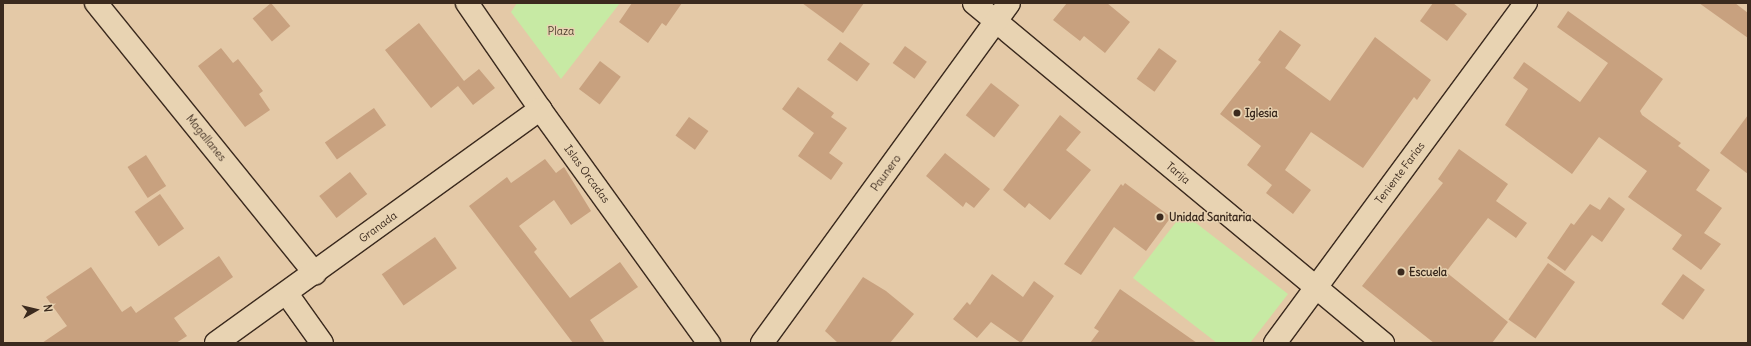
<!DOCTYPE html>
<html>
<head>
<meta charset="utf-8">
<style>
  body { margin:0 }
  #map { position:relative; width:1751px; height:346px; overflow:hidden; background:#e4c9a7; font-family:Delius,sans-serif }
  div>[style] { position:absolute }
  .green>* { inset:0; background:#c7eaa4 }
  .building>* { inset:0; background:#c8a17f; transform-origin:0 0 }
  .roads { filter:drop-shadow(1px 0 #3b2a1e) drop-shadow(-1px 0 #3b2a1e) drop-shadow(0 1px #3b2a1e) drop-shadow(0 -1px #3b2a1e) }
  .minor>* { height:22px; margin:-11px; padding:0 11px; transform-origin:11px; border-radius:11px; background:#e8d3b2 }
  .dots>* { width:11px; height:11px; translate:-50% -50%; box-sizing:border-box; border:2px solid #e8d3b2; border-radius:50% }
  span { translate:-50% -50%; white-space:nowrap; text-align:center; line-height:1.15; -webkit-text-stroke:3px #e8d3b2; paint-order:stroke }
  .park-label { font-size:11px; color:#493d2b }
  .poi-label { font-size:11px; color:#3b2a1e; font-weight:700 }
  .left { translate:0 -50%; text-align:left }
  .street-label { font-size:11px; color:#3b2a1e }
  .frame { position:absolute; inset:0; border:4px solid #3b2a1e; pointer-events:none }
  .north { position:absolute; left:16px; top:290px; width:40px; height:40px; -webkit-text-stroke:3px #e8d3b2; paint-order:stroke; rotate:82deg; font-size:11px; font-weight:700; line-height:16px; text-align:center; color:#3b2a1e }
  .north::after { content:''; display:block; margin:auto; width:14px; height:18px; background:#3b2a1e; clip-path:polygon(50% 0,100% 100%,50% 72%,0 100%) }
</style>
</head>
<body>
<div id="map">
  <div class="green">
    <i style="clip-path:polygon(517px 3px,620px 3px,561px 79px,511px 12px)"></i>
    <i style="clip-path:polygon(1183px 213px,1288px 294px,1250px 343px,1217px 343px,1133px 278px)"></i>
  </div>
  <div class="building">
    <i style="left:271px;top:3px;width:30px;height:24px;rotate:50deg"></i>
    <i style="clip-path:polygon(632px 3px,682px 3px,666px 26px,662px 23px,648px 43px,619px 22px)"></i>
    <i style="clip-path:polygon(802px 3px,864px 3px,843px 33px)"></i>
    <i style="clip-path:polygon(1067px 3px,1107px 3px,1130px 22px,1105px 53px,1084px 36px,1080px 41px,1053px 20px)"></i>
    <i style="clip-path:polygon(1433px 3px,1453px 3px,1467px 14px,1447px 41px,1420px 21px)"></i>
    <i style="clip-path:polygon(1699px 3px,1735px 3px,1748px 13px,1748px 38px)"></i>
    <i style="clip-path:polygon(1568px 11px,1663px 79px,1640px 111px,1642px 115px,1681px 143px,1678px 146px,1710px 170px,1696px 190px,1722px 208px,1704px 233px,1721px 244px,1701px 270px,1672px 249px,1682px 235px,1628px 197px,1647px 171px,1599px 137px,1572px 174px,1505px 125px,1528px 89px,1513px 78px,1524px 62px,1580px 102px,1608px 63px,1557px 27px)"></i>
    <i style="clip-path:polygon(419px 23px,464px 81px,479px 69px,495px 88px,473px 105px,458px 86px,431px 108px,385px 50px)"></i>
    <i style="clip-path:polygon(1280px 30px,1301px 45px,1285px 68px,1330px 101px,1375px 37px,1431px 80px,1417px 100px,1414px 97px,1363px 168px,1311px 132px,1285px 170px,1311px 190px,1293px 214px,1266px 193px,1272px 185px,1247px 165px,1261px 146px,1220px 114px,1261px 62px,1258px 60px)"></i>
    <i style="left:840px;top:42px;width:37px;height:22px;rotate:36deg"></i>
    <i style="left:905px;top:46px;width:27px;height:21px;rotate:36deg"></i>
    <i style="clip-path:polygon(221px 48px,233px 63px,238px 59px,263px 91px,259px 94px,270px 110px,245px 127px,198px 66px)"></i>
    <i style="left:1159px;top:48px;width:22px;height:38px;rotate:36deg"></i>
    <i style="left:600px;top:61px;width:26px;height:35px;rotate:37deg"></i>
    <i style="left:991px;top:83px;width:36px;height:41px;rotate:38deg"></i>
    <i style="clip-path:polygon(798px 87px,834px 113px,831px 117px,847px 128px,829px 153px,843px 163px,831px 180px,798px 156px,814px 133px,782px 109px)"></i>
    <i style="left:374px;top:108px;width:21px;height:60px;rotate:55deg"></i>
    <i style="clip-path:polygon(1060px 115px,1081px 132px,1066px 150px,1091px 170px,1050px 220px,1029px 203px,1025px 208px,1003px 190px)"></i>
    <i style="clip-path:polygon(1748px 115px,1748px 174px,1720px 153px)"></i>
    <i style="left:689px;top:117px;width:24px;height:23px;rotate:36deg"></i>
    <i style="clip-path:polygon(1459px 149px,1508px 184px,1496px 201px,1527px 223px,1516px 238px,1488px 218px,1446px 272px,1508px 322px,1492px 343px,1434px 343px,1362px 286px,1443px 183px,1438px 179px)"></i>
    <i style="clip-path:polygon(945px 153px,990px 189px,974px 208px,966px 202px,963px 207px,926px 176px)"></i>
    <i style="left:146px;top:155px;width:37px;height:22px;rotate:57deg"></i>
    <i style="clip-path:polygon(545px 159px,556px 173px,564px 167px,591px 211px,571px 225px,554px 200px,519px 226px,537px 249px,534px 252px,570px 298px,620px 262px,638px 287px,590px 320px,605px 343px,573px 343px,469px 206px,507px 177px,511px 183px)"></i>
    <i style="left:350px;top:172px;width:28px;height:39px;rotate:52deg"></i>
    <i style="clip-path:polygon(1125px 183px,1171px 217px,1146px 251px,1114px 227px,1081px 275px,1064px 264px,1121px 184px,1123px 186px)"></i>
    <i style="left:160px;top:194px;width:42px;height:31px;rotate:55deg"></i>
    <i style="clip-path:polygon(1609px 197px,1625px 209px,1602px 242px,1592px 235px,1565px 271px,1547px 258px,1571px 223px,1574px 225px,1590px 204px,1600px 210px)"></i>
    <i style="left:435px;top:237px;width:38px;height:65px;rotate:55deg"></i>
    <i style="clip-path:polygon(219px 256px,233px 277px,174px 318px,187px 336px,176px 343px,42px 343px,67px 326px,46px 297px,91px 267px,122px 312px,131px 306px,136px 313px)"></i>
    <i style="left:1548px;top:263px;width:33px;height:69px;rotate:35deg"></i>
    <i style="clip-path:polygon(992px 274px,1023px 297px,1034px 281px,1054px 296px,1021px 343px,991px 322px,977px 338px,953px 319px,967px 302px,970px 305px)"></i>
    <i style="left:1683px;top:274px;width:27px;height:37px;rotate:36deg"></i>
    <i style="clip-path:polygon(863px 277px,886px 291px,914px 314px,890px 343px,838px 343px,825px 331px)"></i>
    <i style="clip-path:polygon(1120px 289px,1197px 343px,1090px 343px,1099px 331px,1094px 328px)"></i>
  </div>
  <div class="roads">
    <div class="minor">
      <i style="left:96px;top:3px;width:348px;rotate:51deg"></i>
      <i style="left:467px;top:3px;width:129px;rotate:55.4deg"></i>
      <i style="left:540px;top:109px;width:289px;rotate:54.2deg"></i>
      <i style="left:974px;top:3px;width:532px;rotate:39.74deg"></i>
      <i style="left:287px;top:294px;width:60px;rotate:54.5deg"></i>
      <i style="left:216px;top:343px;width:400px;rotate:-35.8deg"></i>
      <i style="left:762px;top:343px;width:420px;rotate:-54deg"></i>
      <i style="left:1275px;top:343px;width:423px;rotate:-53.6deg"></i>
    </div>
  </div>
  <div class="dots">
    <i style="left:1237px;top:113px;background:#3b2a1e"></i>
    <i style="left:1160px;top:217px;background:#3b2a1e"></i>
    <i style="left:1401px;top:272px;background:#3b2a1e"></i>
  </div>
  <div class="park-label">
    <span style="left:561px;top:31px">Plaza</span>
  </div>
  <div class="poi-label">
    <span class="left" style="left:1245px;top:113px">Iglesia</span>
    <span class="left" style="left:1169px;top:217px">Unidad Sanitaria</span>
    <span class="left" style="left:1409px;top:272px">Escuela</span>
  </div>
  <div class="street-label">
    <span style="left:206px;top:138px;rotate:51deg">Magallanes</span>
    <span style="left:886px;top:173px;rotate:-54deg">Paunero</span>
    <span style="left:1178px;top:173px;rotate:40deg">Tarija</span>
    <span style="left:1400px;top:173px;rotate:-53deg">Teniente Farías</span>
    <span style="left:587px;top:174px;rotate:54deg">Islas Orcadas</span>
    <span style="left:378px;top:227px;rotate:-36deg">Granada</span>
  </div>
  <div class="frame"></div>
  <div class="north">N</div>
</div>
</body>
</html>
